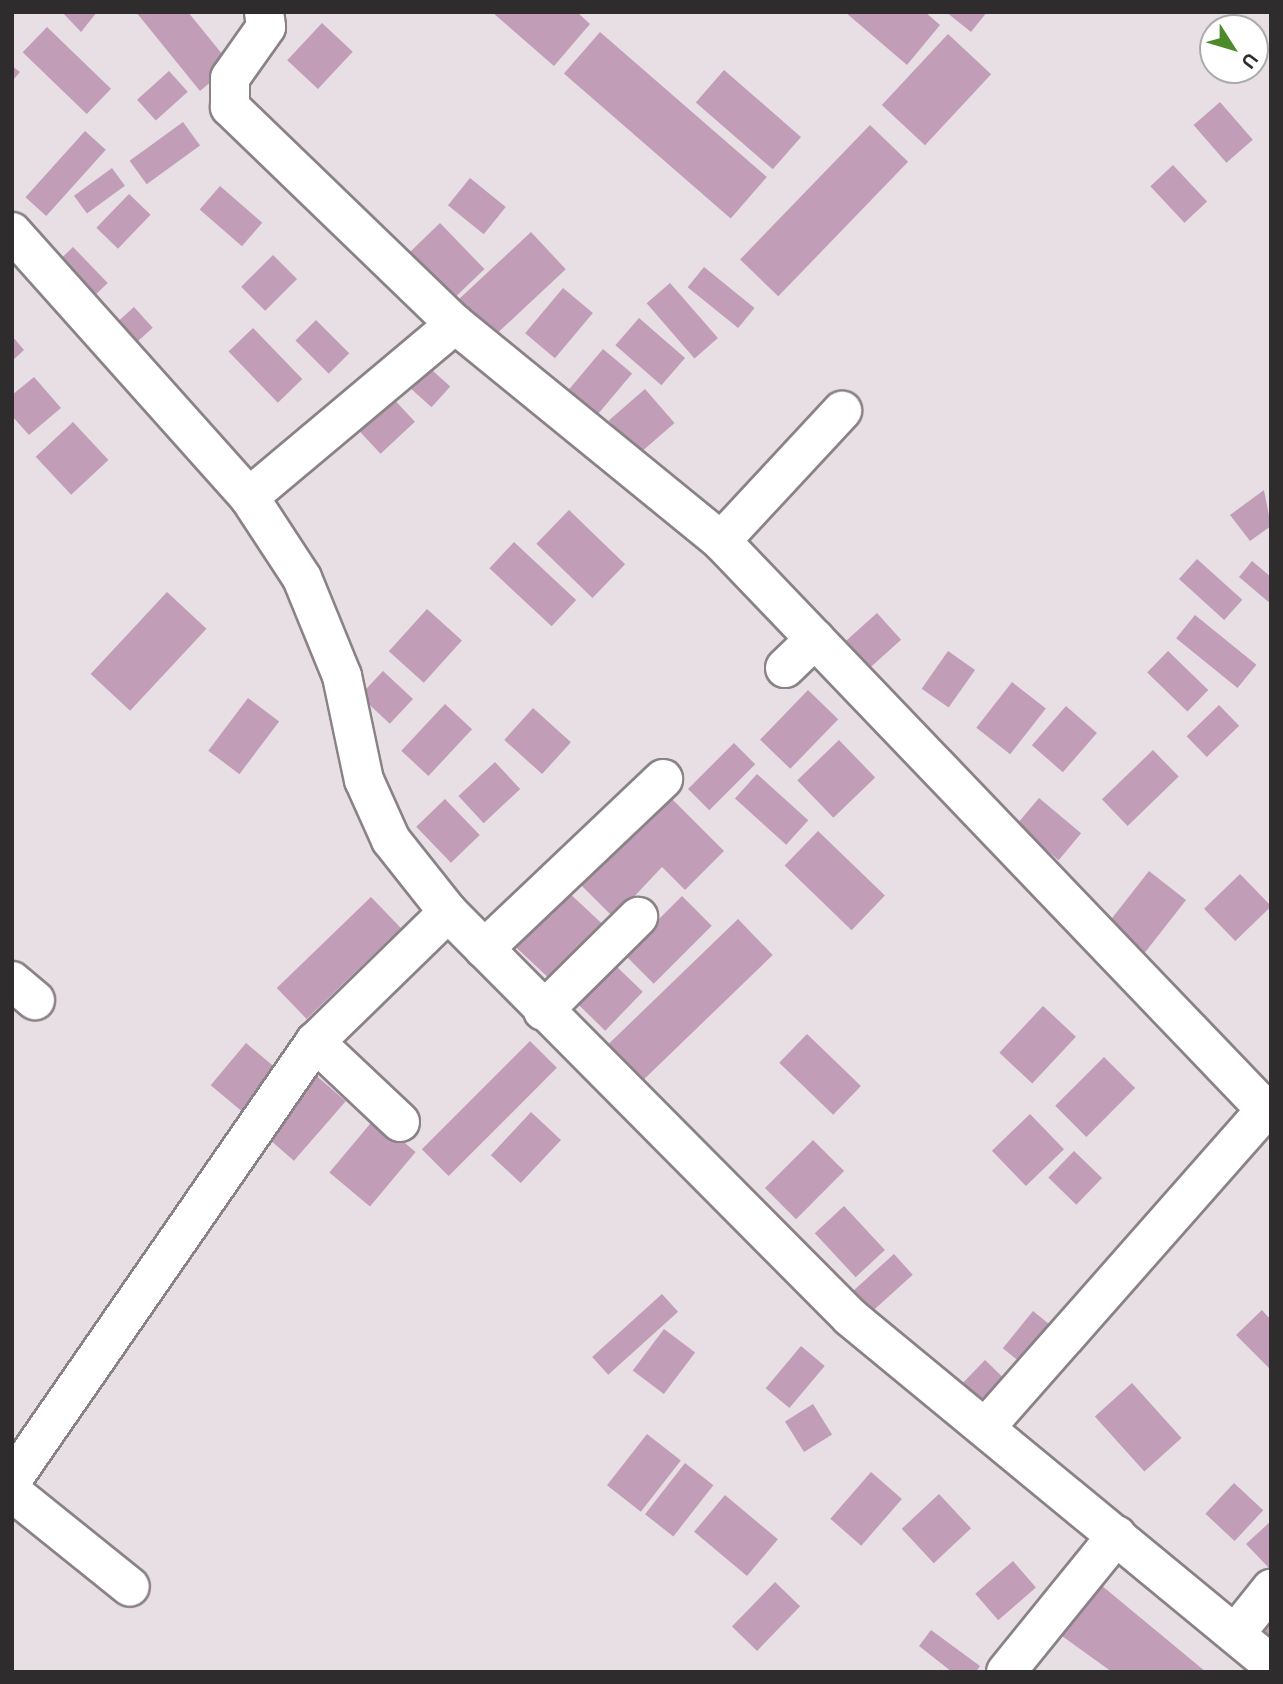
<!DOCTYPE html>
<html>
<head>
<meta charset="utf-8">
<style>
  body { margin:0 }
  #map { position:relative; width:1283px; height:1684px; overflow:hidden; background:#e8dfe5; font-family:Figtree,sans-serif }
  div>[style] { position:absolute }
  .building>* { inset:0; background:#c29db7; transform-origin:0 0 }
  .roads { filter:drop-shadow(2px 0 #8a8287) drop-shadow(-2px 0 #8a8287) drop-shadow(0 2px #8a8287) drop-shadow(0 -2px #8a8287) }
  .street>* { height:38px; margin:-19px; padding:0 19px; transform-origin:19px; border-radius:19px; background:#fff }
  span { translate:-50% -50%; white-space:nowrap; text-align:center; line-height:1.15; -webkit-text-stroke:5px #fff; paint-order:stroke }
  .frame { position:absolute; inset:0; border:14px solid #2f2c2e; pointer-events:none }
  .north { position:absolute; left:1199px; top:14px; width:70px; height:70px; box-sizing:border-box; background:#fff; border:2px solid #acabab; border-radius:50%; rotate:127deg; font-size:19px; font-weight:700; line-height:28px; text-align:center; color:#2f2c2e }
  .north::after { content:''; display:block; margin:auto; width:24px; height:32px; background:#4d8a2a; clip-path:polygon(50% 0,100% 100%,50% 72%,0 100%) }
</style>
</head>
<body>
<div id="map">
  <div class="building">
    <i style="clip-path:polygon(62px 12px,97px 12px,81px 32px)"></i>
    <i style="clip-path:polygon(136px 12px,188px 12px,231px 65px,200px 91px)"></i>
    <i style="clip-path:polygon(492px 12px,577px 12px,590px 24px,554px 66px)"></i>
    <i style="clip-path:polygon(845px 12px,925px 12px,940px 25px,907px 65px)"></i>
    <i style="clip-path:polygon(946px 12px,987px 12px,971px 32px)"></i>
    <i style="left:322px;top:23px;width:42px;height:51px;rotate:43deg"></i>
    <i style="left:47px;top:27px;width:89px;height:35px;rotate:44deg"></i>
    <i style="left:600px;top:32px;width:221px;height:55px;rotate:41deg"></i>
    <i style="left:948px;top:34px;width:59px;height:97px;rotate:43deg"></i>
    <i style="clip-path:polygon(12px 66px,20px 72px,12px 81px)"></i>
    <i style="left:724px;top:70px;width:102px;height:43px;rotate:41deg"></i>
    <i style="left:169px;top:71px;width:28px;height:43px;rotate:48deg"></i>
    <i style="left:1220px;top:102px;width:50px;height:35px;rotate:49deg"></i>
    <i style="left:183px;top:122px;width:29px;height:66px;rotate:54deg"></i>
    <i style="left:870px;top:125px;width:53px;height:187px;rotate:44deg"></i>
    <i style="left:85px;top:131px;width:28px;height:89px;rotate:42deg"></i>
    <i style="left:1173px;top:165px;width:50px;height:31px;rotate:47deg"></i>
    <i style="left:112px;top:168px;width:22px;height:47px;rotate:54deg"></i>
    <i style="left:470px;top:178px;width:46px;height:35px;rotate:39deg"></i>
    <i style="left:220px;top:186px;width:56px;height:31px;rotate:41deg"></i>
    <i style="left:129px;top:194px;width:30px;height:47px;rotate:44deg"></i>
    <i style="left:440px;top:223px;width:64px;height:44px;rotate:46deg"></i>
    <i style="left:531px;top:232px;width:51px;height:109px;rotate:47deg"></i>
    <i style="left:73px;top:247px;width:50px;height:25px;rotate:46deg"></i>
    <i style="left:273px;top:255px;width:34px;height:45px;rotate:45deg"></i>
    <i style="left:704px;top:267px;width:65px;height:26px;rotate:39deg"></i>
    <i style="left:670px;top:283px;width:73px;height:31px;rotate:49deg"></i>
    <i style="left:563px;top:288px;width:39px;height:59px;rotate:40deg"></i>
    <i style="left:134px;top:307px;width:28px;height:35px;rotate:48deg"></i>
    <i style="left:639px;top:318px;width:61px;height:36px;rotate:41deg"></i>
    <i style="left:316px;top:320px;width:47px;height:29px;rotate:45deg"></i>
    <i style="left:253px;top:328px;width:71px;height:34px;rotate:46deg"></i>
    <i style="clip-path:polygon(12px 336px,24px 350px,12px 361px)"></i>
    <i style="left:603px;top:349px;width:38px;height:53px;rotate:40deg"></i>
    <i style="left:422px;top:361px;width:38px;height:28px;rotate:42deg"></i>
    <i style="clip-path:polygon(34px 377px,61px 408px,29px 435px,12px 416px,12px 395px)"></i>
    <i style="left:645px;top:389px;width:45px;height:48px;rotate:49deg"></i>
    <i style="left:389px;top:394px;width:38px;height:47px;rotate:47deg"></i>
    <i style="left:73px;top:422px;width:52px;height:51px;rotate:47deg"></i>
    <i style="clip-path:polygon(1264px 490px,1271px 526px,1250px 541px,1230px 515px)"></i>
    <i style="left:569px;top:510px;width:78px;height:47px;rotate:44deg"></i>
    <i style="left:514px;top:542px;width:85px;height:36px;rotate:43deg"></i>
    <i style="left:1197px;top:559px;width:61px;height:27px;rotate:42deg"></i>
    <i style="clip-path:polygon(1252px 561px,1271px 577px,1271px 604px,1239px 577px)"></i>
    <i style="left:167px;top:592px;width:54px;height:112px;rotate:43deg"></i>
    <i style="left:427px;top:609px;width:47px;height:57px;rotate:42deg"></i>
    <i style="left:877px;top:613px;width:36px;height:46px;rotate:48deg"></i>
    <i style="left:1195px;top:615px;width:79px;height:30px;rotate:39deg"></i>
    <i style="left:948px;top:651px;width:33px;height:46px;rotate:35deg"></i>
    <i style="left:1168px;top:651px;width:56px;height:30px;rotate:44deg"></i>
    <i style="left:383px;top:671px;width:41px;height:34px;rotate:43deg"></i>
    <i style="left:1012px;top:682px;width:43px;height:58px;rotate:38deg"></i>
    <i style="left:808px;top:690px;width:42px;height:69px;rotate:44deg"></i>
    <i style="left:248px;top:698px;width:39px;height:66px;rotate:37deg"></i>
    <i style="left:445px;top:704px;width:37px;height:64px;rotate:43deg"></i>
    <i style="left:1219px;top:705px;width:29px;height:45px;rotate:46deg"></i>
    <i style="left:1066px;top:706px;width:41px;height:52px;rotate:41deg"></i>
    <i style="left:533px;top:708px;width:51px;height:43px;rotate:42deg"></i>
    <i style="left:839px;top:740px;width:52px;height:58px;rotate:46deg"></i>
    <i style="left:734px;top:743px;width:30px;height:65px;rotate:45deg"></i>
    <i style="left:1153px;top:750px;width:37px;height:71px;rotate:46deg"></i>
    <i style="left:495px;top:762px;width:37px;height:50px;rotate:47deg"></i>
    <i style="left:757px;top:774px;width:69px;height:33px;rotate:42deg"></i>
    <i style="clip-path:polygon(667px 794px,724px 851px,685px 890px,662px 867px,614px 918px,580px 884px)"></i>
    <i style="left:1039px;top:798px;width:55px;height:35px;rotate:40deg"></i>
    <i style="left:445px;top:799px;width:50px;height:40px;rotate:46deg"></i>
    <i style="left:818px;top:831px;width:93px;height:48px;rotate:44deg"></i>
    <i style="left:1149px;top:871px;width:47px;height:69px;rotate:38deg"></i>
    <i style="left:1240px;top:874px;width:45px;height:50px;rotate:46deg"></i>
    <i style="left:567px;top:891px;width:47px;height:76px;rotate:43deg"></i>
    <i style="left:682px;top:896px;width:42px;height:82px;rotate:45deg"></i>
    <i style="left:371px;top:897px;width:43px;height:131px;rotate:46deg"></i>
    <i style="left:738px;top:919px;width:50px;height:185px;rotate:46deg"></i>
    <i style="left:614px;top:964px;width:40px;height:54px;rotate:44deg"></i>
    <i style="left:1043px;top:1006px;width:45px;height:64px;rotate:43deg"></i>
    <i style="left:807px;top:1034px;width:75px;height:40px;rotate:44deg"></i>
    <i style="left:530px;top:1041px;width:38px;height:153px;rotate:45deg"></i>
    <i style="left:246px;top:1043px;width:43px;height:55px;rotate:40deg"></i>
    <i style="left:1104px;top:1057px;width:44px;height:69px;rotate:45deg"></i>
    <i style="left:311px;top:1071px;width:46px;height:79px;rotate:41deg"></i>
    <i style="left:531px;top:1112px;width:41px;height:59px;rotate:43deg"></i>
    <i style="left:1030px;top:1114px;width:49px;height:53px;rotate:46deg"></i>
    <i style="left:375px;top:1118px;width:53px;height:71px;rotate:40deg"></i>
    <i style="left:813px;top:1140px;width:44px;height:68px;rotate:45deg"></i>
    <i style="left:1074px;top:1151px;width:39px;height:37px;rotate:44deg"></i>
    <i style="left:844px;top:1206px;width:60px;height:40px;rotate:47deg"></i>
    <i style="left:894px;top:1254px;width:28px;height:54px;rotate:48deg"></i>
    <i style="left:662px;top:1294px;width:24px;height:94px;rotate:48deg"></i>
    <i style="clip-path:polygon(1262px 1310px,1271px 1320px,1271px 1370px,1236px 1335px)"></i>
    <i style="left:1033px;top:1311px;width:21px;height:48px;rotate:39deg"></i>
    <i style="left:664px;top:1329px;width:39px;height:52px;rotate:37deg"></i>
    <i style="left:801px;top:1346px;width:31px;height:55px;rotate:40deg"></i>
    <i style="left:985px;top:1360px;width:32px;height:49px;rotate:44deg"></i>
    <i style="left:1132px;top:1383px;width:74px;height:50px;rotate:48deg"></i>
    <i style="left:813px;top:1404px;width:36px;height:33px;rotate:58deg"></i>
    <i style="left:647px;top:1434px;width:43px;height:65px;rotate:38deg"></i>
    <i style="left:685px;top:1463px;width:36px;height:65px;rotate:38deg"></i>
    <i style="left:871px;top:1472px;width:41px;height:62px;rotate:41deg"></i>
    <i style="left:1234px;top:1483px;width:40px;height:42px;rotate:43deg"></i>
    <i style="left:939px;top:1494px;width:47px;height:51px;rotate:47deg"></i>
    <i style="left:725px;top:1495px;width:69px;height:48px;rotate:40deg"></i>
    <i style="clip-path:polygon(1271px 1521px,1271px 1566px,1269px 1568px,1246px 1544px)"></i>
    <i style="left:1013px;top:1561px;width:35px;height:50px;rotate:49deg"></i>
    <i style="left:775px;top:1582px;width:35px;height:62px;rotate:44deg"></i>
    <i style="clip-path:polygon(1101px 1585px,1206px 1672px,1112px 1672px,1062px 1636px)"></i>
    <i style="clip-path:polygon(1271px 1612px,1271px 1649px,1253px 1634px)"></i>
    <i style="clip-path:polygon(931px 1630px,980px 1666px,976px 1672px,952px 1672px,919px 1646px)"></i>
  </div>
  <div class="roads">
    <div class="street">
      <i style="left:264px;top:12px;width:15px;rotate:82deg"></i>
      <i style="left:266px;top:27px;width:62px;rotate:125.2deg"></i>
      <i style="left:230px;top:78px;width:29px;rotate:90deg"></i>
      <i style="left:230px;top:107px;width:313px;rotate:44deg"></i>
      <i style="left:455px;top:324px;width:343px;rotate:39.2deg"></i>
      <i style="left:721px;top:541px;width:786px;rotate:46.24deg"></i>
      <i style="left:12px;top:232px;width:356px;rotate:48.2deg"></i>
      <i style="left:249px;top:497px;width:97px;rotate:56.8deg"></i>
      <i style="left:302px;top:578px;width:106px;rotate:67.8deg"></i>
      <i style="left:342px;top:676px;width:106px;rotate:78.1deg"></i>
      <i style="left:364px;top:780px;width:66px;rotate:65.8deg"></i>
      <i style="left:391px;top:840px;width:92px;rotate:51.6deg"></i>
      <i style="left:448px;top:912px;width:571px;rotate:45.21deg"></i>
      <i style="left:850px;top:1317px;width:546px;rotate:39.5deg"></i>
      <i style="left:249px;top:497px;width:269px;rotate:-40deg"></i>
      <i style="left:721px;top:541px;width:178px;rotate:-47.1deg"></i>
      <i style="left:785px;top:668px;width:42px;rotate:-44deg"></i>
      <i style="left:484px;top:949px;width:247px;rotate:-43.5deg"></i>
      <i style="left:12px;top:981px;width:30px;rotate:40deg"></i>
      <i style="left:543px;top:1011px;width:134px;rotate:-44.7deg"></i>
      <i style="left:400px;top:1122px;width:117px;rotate:-136.7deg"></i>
      <i style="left:315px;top:1042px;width:186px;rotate:-44.3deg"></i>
      <i style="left:985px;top:1428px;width:432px;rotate:-48.6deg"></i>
      <i style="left:12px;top:1480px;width:533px;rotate:-55.33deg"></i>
      <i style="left:12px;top:1492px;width:151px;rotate:38.8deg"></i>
      <i style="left:1235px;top:1634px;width:58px;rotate:-51.3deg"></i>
      <i style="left:1006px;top:1672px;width:176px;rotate:-51deg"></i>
    </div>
  </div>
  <div class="frame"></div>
  <div class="north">U</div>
</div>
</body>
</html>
